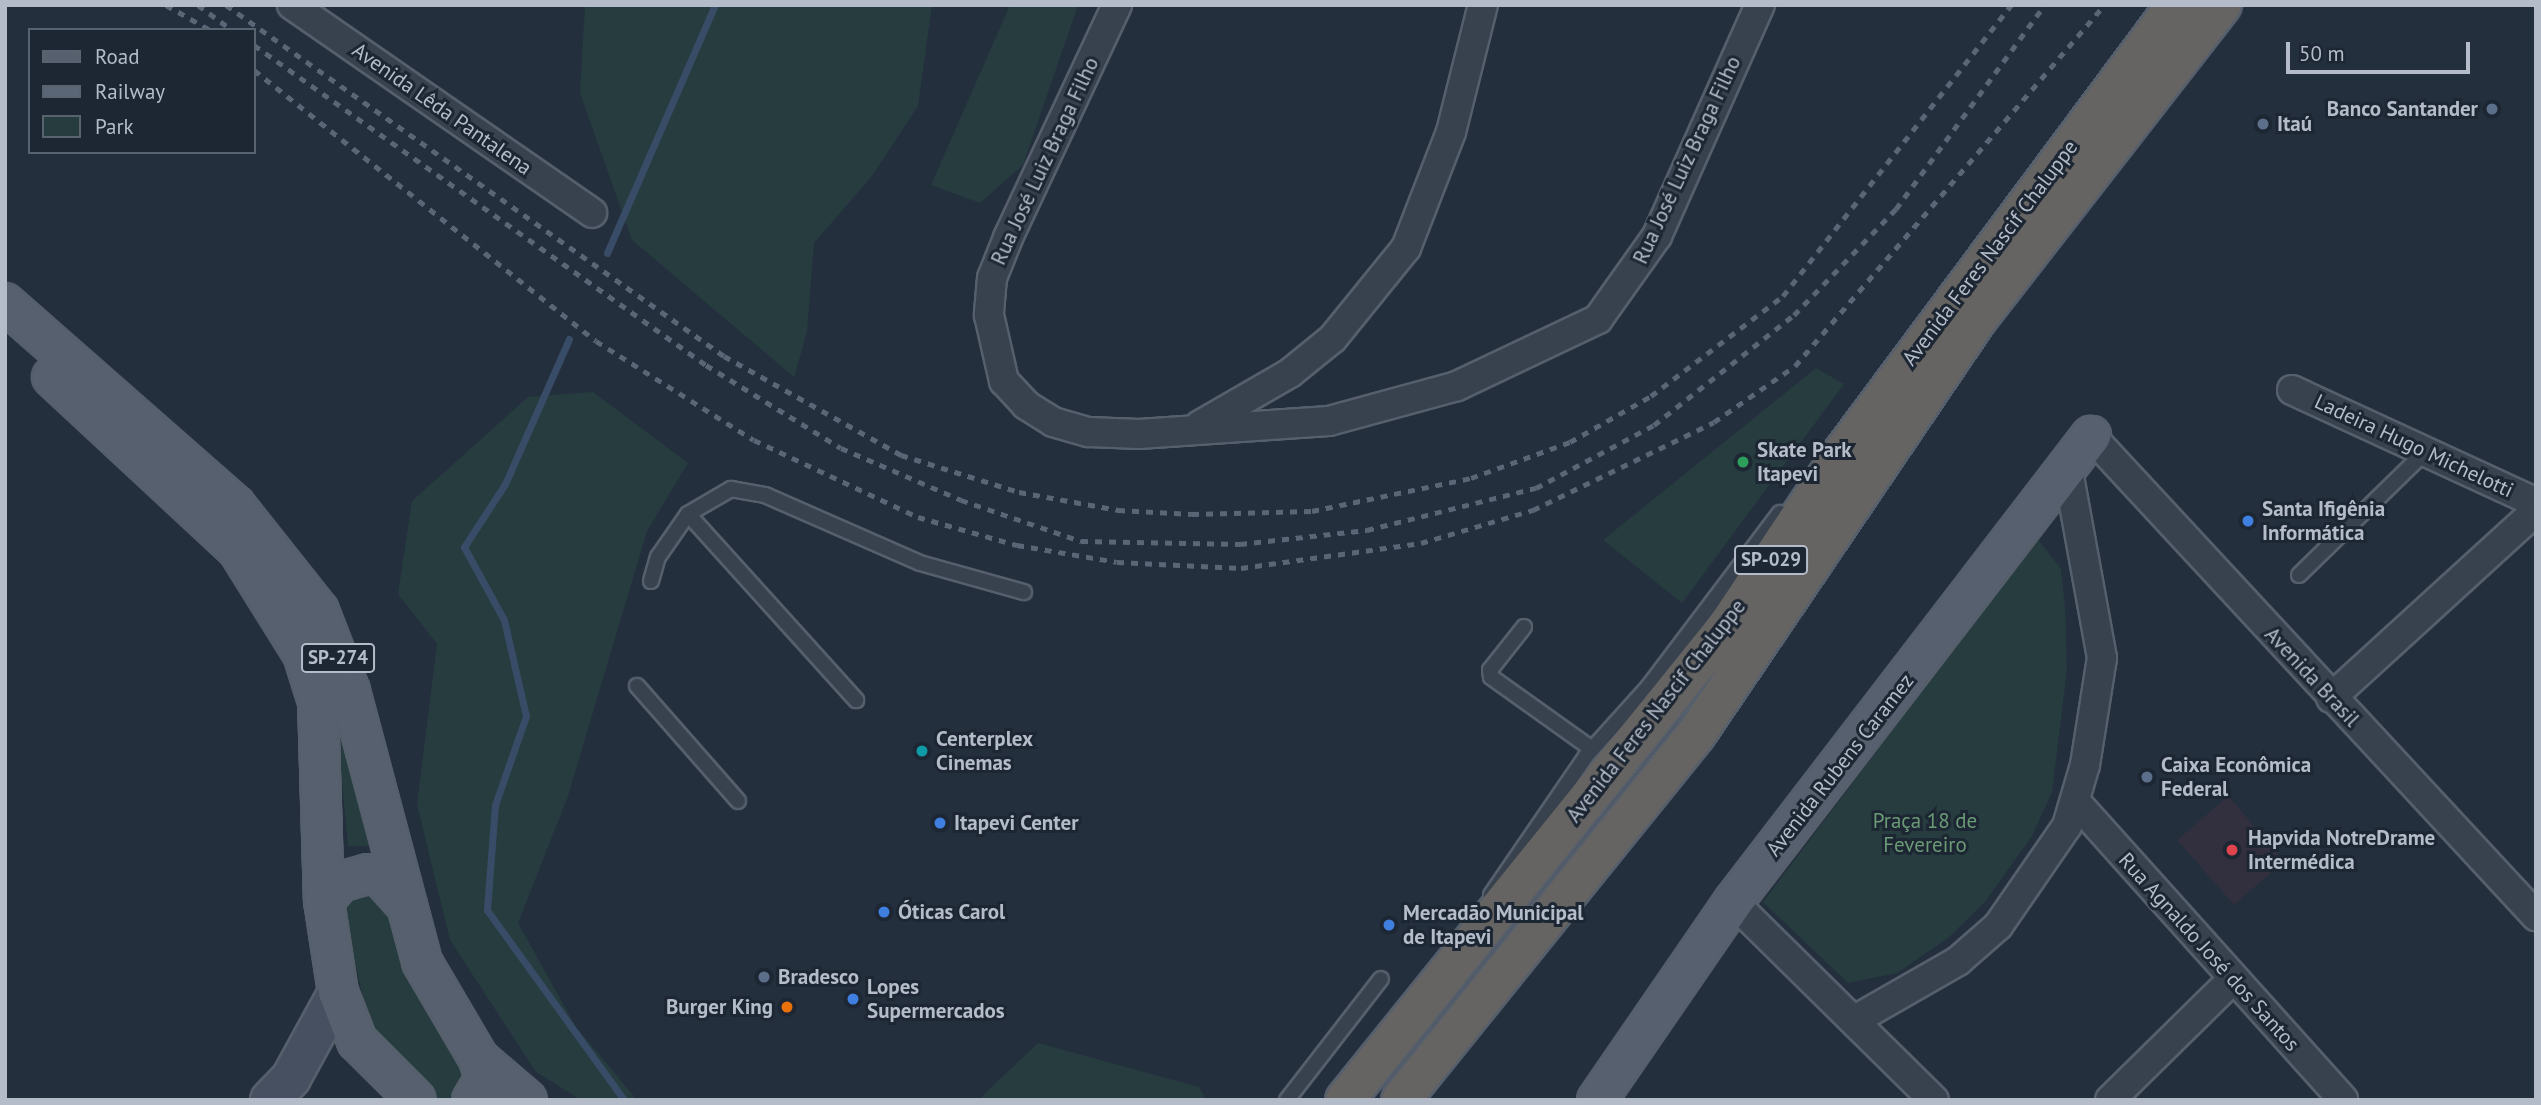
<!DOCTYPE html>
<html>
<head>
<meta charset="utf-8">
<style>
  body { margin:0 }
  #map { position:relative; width:2541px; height:1105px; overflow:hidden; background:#242f3e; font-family:"PT Sans",sans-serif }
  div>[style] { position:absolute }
  .medical>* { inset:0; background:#32303f; transform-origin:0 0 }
  .green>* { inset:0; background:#263c3f }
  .stream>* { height:7px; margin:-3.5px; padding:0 3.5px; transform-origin:3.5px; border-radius:3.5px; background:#394c67 }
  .roads { filter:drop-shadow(2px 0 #565f6c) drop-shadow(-2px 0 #565f6c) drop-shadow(0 2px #565f6c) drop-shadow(0 -2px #565f6c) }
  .service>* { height:14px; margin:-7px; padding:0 7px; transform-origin:7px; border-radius:7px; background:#38414e }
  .minor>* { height:28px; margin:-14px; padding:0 14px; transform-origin:14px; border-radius:14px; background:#38414e }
  .secondary>* { height:38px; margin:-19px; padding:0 19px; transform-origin:19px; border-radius:19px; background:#465061 }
  .primary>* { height:38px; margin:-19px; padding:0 19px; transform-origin:19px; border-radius:19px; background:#56606e }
  .trunk>* { height:38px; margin:-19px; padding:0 19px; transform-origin:19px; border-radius:19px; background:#656462 }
  .rail>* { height:5px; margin-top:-2.5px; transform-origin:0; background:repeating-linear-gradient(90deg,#5a6575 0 7px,transparent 0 14px) }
  .dots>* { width:19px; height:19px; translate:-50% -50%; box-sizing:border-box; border:4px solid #1d2633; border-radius:50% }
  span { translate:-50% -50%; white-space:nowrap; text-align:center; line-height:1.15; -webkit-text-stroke:6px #1d2633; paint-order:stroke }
  .shield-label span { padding:2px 5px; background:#1d2633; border:2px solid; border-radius:5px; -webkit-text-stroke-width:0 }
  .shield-label { font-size:19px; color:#b4bcc9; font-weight:700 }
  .street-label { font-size:21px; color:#b4bcc9 }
  .poi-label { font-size:21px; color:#b4bcc9; font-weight:700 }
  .right { translate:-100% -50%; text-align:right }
  .left { translate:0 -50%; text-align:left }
  .park-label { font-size:21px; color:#6b9a76 }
  .frame { position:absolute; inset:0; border:7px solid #b4bcc9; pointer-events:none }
  .legend { position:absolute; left:28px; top:28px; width:228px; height:126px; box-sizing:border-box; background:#1d2633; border:2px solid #59626f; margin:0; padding:9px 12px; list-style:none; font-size:21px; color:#b4bcc9 }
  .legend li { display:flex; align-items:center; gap:14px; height:35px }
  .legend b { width:35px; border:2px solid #59626f }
  .scale { position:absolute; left:2286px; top:42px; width:184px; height:32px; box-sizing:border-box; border:4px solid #b4bcc9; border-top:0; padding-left:9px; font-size:21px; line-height:24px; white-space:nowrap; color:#b4bcc9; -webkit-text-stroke:5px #1d2633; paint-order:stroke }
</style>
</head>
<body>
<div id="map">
  <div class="medical">
    <i style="left:2228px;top:796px;width:86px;height:67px;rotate:49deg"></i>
  </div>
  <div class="green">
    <i style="clip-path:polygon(585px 5px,932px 5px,918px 106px,872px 176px,814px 243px,807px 332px,794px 377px,632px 240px,580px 93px)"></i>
    <i style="clip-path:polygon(1010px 5px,1078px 5px,1023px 165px,980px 203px,931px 185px)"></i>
    <i style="clip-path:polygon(1816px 368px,1844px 384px,1682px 603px,1603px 540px)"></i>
    <i style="clip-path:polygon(593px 392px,688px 463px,647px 531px,568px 796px,518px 923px,576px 1027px,637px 1100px,581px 1100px,536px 1072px,450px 940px,417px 804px,437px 644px,398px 594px,412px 501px,528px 397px)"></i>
    <i style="clip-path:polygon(2037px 538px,2061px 569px,2065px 607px,2067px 670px,2052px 792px,2032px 836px,1985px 902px,1948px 938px,1897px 973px,1848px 983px,1763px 902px)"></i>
    <i style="clip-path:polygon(334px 696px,375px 846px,348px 846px)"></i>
    <i style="clip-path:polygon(385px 889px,467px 1070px,450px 1098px,431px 1099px,390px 1058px,367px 1015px,345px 918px,351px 892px)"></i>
    <i style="clip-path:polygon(1038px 1043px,1199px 1087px,1206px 1100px,978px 1100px)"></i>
  </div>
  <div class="stream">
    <i style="left:607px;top:253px;width:270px;rotate:-66.5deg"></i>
    <i style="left:569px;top:339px;width:158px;rotate:113.8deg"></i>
    <i style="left:505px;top:484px;width:75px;rotate:123.1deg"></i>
    <i style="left:464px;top:547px;width:83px;rotate:61.3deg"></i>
    <i style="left:504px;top:620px;width:98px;rotate:77.1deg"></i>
    <i style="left:526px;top:716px;width:94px;rotate:109.2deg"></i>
    <i style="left:495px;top:805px;width:105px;rotate:94.4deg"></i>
    <i style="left:487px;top:910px;width:234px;rotate:54.2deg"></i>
  </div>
  <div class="roads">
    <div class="service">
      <i style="left:688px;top:514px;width:251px;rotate:47.9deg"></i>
      <i style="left:2299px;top:575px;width:177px;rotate:-44.3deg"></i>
      <i style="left:651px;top:581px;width:25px;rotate:-74deg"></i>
      <i style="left:658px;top:557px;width:52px;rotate:-55.1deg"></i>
      <i style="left:688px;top:514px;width:50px;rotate:-30.2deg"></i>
      <i style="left:731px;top:489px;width:35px;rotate:10deg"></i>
      <i style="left:765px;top:495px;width:169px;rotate:23.7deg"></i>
      <i style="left:920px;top:563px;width:108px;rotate:15.6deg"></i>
      <i style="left:1524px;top:627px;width:55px;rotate:128.3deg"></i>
      <i style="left:1490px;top:670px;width:7px;rotate:82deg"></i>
      <i style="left:1491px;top:677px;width:124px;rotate:35.5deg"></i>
      <i style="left:637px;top:686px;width:153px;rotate:48.7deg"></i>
      <i style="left:1491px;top:895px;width:168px;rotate:-55.6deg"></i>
      <i style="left:1586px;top:756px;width:94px;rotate:-48deg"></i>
      <i style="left:1649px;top:686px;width:217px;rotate:-52.9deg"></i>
      <i style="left:1287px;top:1100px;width:153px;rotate:-52.2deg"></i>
    </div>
    <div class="minor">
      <i style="left:292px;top:5px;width:365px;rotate:34.7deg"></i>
      <i style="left:1117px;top:5px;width:257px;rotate:115.1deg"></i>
      <i style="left:1008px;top:238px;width:43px;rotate:111.8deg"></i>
      <i style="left:992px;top:278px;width:37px;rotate:95deg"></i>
      <i style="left:989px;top:315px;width:68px;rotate:77.2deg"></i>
      <i style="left:1004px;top:381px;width:33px;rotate:47deg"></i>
      <i style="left:1026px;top:405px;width:32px;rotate:32deg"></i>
      <i style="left:1053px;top:422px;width:37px;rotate:16deg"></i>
      <i style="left:1089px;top:432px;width:50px;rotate:2.3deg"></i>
      <i style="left:1139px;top:434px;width:190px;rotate:-3.9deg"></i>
      <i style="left:1329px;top:421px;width:133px;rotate:-15.3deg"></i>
      <i style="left:1457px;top:386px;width:156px;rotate:-25.4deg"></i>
      <i style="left:1598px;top:319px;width:102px;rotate:-54.6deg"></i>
      <i style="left:1657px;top:236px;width:253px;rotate:-66deg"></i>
      <i style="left:2292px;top:390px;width:269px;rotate:24.8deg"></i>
      <i style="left:1200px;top:425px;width:104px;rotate:-30deg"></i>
      <i style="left:1290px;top:373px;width:55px;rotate:-39.1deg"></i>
      <i style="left:1333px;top:338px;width:116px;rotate:-51deg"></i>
      <i style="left:1406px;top:248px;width:124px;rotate:-68.8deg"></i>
      <i style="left:1451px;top:132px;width:131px;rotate:-75.9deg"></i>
      <i style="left:2091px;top:436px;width:655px;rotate:47.17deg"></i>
      <i style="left:2331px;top:698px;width:277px;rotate:-42.4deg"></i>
      <i style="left:2076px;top:802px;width:400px;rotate:48.1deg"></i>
      <i style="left:1733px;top:902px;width:282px;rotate:44.6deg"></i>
      <i style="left:1855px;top:1020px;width:119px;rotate:-29.8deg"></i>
      <i style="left:1958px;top:961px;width:53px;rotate:-41.2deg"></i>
      <i style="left:1998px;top:926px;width:121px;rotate:-55.4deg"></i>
      <i style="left:2067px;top:826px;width:64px;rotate:-73.6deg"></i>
      <i style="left:2085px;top:765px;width:108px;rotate:-81deg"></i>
      <i style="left:2102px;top:658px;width:191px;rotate:-100.3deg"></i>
      <i style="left:2110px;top:1100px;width:170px;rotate:-44.5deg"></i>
    </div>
    <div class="secondary">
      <i style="left:270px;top:1100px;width:30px;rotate:-46deg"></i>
      <i style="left:291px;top:1078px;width:98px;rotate:-61.3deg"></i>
    </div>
    <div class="primary">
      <i style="left:5px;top:303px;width:306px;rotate:41.3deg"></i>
      <i style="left:235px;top:505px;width:135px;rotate:51.6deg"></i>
      <i style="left:319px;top:611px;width:86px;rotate:68.8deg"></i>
      <i style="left:350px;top:691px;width:280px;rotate:75.1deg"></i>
      <i style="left:422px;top:962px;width:113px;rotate:59.6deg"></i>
      <i style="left:479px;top:1059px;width:63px;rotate:40.5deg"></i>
      <i style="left:52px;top:377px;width:254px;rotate:42.9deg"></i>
      <i style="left:238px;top:550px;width:123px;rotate:58deg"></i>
      <i style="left:303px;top:654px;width:50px;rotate:72.6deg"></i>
      <i style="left:318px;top:702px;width:199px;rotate:88.3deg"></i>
      <i style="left:324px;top:901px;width:92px;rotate:81.3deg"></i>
      <i style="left:338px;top:992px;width:53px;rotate:68.8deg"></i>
      <i style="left:357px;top:1041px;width:83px;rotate:45deg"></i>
      <i style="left:324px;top:901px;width:25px;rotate:-50deg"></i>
      <i style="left:340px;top:882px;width:29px;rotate:-16deg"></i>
      <i style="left:368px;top:874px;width:13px;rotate:13deg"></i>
      <i style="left:381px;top:877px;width:39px;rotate:48deg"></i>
      <i style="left:472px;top:1100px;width:26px;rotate:-59deg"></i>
      <i style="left:485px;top:1078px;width:20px;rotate:-108deg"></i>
      <i style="left:1597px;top:1100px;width:240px;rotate:-55.5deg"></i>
      <i style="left:1733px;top:902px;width:588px;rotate:-52.47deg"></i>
    </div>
    <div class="trunk">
      <i style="left:1345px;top:1100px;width:610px;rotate:-51.12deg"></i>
      <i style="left:1728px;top:625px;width:209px;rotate:-56.3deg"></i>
      <i style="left:1844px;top:451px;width:556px;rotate:-53.34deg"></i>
      <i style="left:1401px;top:1100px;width:471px;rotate:-51.1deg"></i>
      <i style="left:1697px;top:733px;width:496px;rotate:-55.9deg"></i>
      <i style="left:1975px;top:322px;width:402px;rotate:-52.1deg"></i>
    </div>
  </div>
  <div class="rail">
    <i style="left:166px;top:5px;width:51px;rotate:29.6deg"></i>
    <i style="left:198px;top:5px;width:42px;rotate:36.3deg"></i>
    <i style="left:226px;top:5px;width:609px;rotate:35.18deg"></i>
    <i style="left:724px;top:356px;width:203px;rotate:29.2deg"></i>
    <i style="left:901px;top:455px;width:124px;rotate:17.4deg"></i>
    <i style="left:1019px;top:492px;width:101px;rotate:10.3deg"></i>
    <i style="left:1118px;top:510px;width:74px;rotate:3.1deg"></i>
    <i style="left:1192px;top:514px;width:120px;rotate:-1.4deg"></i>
    <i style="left:1312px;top:511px;width:162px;rotate:-11.7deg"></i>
    <i style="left:1471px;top:478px;width:105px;rotate:-20deg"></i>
    <i style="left:1570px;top:442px;width:93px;rotate:-29.6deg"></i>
    <i style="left:1651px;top:396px;width:166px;rotate:-37.1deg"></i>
    <i style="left:1783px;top:296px;width:370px;rotate:-51.9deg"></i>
    <i style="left:254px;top:45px;width:554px;rotate:35.3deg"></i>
    <i style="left:706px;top:365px;width:158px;rotate:31.6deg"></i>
    <i style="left:841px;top:448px;width:131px;rotate:23.4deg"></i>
    <i style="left:961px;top:500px;width:127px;rotate:18.9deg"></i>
    <i style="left:1081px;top:541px;width:159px;rotate:1.1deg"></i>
    <i style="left:1240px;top:544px;width:128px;rotate:-6.3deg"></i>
    <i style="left:1367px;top:530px;width:174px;rotate:-14deg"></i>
    <i style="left:1536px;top:488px;width:134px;rotate:-28.1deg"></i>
    <i style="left:1654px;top:425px;width:178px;rotate:-38.2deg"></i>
    <i style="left:1794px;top:315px;width:147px;rotate:-46.1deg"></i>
    <i style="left:1896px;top:209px;width:253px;rotate:-53.9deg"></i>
    <i style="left:254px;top:70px;width:436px;rotate:38.4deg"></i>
    <i style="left:596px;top:341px;width:186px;rotate:32.1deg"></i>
    <i style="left:754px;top:440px;width:181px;rotate:25.2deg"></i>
    <i style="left:918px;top:517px;width:103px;rotate:15.8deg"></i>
    <i style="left:1017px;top:545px;width:101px;rotate:9.6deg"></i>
    <i style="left:1117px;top:562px;width:124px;rotate:2.8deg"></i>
    <i style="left:1241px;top:568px;width:182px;rotate:-7.9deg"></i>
    <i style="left:1421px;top:543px;width:117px;rotate:-16.4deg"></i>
    <i style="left:1533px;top:510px;width:201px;rotate:-25.9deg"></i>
    <i style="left:1714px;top:422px;width:98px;rotate:-34.7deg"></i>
    <i style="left:1795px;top:366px;width:475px;rotate:-49.4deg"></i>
  </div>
  <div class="dots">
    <i style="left:2492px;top:109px;background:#5c6f8a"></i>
    <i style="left:2263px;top:124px;background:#5c6f8a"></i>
    <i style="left:1743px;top:462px;background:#2e9e5b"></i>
    <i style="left:2248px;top:521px;background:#3f7fe0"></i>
    <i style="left:922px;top:751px;background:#0f9aa8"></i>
    <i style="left:2147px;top:777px;background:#5c6f8a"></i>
    <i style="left:940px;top:823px;background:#3f7fe0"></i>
    <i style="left:2232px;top:850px;background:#e0444e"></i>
    <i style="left:884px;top:912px;background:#3f7fe0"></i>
    <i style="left:1389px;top:925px;background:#3f7fe0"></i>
    <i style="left:764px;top:977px;background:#5c6f8a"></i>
    <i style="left:853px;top:999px;background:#3f7fe0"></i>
    <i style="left:787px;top:1007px;background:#e8710a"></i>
  </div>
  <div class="shield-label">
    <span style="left:1771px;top:560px">SP-029</span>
    <span style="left:338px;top:658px">SP-274</span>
  </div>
  <div class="street-label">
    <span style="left:442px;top:109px;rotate:35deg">Avenida Lêda Pantalena</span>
    <span style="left:1687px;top:160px;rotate:-65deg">Rua José Luiz Braga Filho</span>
    <span style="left:1045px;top:161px;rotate:-65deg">Rua José Luiz Braga Filho</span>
    <span style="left:1990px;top:253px;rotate:-53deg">Avenida Feres Nascif Chaluppe</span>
    <span style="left:2414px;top:446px;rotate:25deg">Ladeira Hugo Michelotti</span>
    <span style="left:2312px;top:677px;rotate:47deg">Avenida Brasil</span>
    <span style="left:1656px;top:711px;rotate:-52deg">Avenida Feres Nascif Chaluppe</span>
    <span style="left:1840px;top:765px;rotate:-52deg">Avenida Rubens Caramez</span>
    <span style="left:2209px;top:952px;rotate:48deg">Rua Agnaldo José dos Santos</span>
  </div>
  <div class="poi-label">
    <span class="right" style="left:2478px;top:109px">Banco Santander</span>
    <span class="left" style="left:2277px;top:124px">Itaú</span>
    <span class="left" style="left:1757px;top:462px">Skate Park<br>Itapevi</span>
    <span class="left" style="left:2262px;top:521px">Santa Ifigênia<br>Informática</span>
    <span class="left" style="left:936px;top:751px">Centerplex<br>Cinemas</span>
    <span class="left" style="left:2161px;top:777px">Caixa Econômica<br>Federal</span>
    <span class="left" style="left:954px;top:823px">Itapevi Center</span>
    <span class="left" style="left:2248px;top:850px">Hapvida NotreDrame<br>Intermédica</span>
    <span class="left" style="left:898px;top:912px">Óticas Carol</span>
    <span class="left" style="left:1403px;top:925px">Mercadão Municipal<br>de Itapevi</span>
    <span class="left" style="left:778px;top:977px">Bradesco</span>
    <span class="left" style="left:867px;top:999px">Lopes<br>Supermercados</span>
    <span class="right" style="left:773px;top:1007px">Burger King</span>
  </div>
  <div class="park-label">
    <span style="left:1925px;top:833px">Praça 18 de<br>Fevereiro</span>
  </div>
  <div class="frame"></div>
  <ul class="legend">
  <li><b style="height:9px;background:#56606e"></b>Road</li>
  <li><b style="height:9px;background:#5a6575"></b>Railway</li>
  <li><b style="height:19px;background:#263c3f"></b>Park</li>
  </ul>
  <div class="scale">50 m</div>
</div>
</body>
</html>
